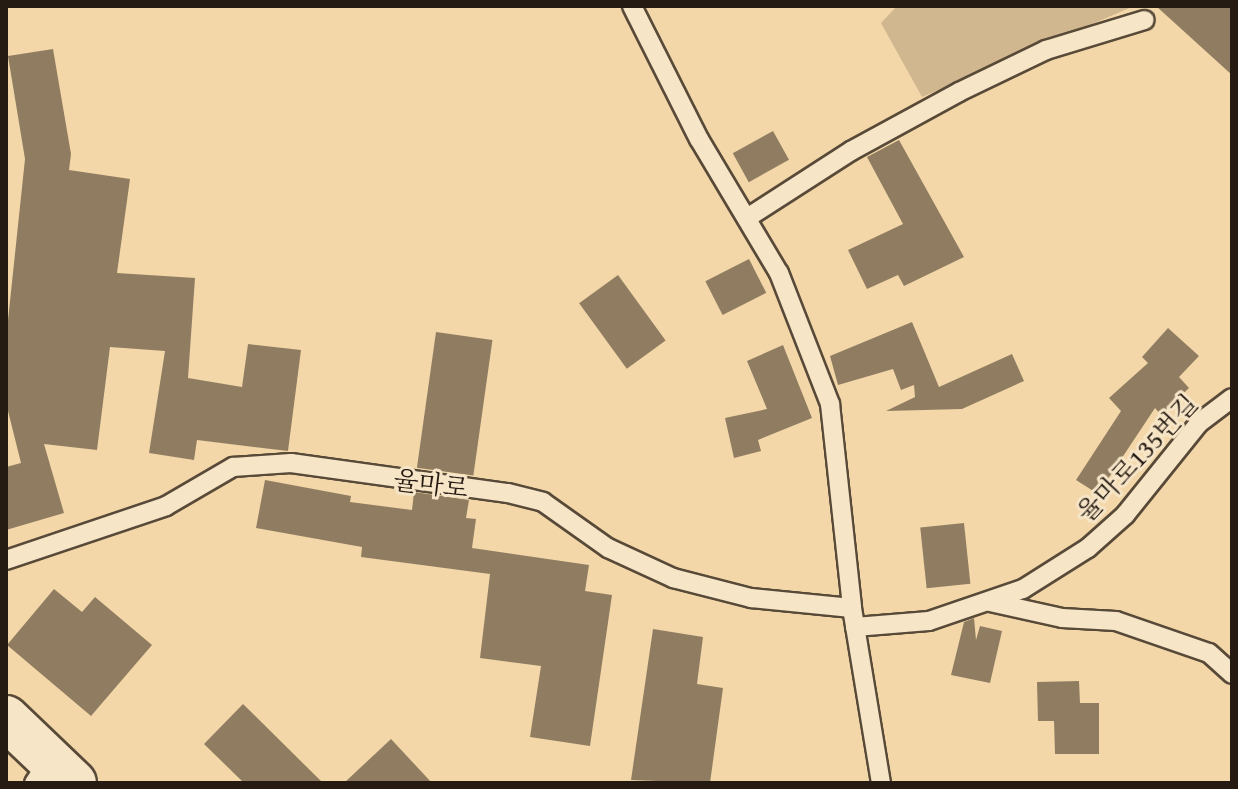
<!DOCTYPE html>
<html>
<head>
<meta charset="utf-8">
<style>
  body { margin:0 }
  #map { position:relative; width:1238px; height:789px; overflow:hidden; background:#f3d7a9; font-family:"Gentium Book Plus","Noto Serif KR",serif }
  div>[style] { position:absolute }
  .green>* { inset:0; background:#d0b790 }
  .building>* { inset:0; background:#907d61; transform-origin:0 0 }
  .roads { filter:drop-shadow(2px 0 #584a38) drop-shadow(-2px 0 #584a38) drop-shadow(0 2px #584a38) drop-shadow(0 -2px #584a38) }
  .service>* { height:18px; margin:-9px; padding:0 9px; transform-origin:9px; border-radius:9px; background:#f7e5c7 }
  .tertiary>* { height:44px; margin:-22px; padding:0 22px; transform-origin:22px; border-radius:22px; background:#f7e5c7 }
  span { translate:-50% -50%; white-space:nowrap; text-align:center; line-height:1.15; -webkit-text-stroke:6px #f7e5c7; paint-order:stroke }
  .street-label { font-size:26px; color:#251b13 }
  .frame { position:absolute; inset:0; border:8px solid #251b13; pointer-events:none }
</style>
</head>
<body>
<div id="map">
  <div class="green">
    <i style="clip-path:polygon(897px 6px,1134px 6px,922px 97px,881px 23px)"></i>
  </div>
  <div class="building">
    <i style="clip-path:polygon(1156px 6px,1232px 6px,1232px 75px)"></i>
    <i style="clip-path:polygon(53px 49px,71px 154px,69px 170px,130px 179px,117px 273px,195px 278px,188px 378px,242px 387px,248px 344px,301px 350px,288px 451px,197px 440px,194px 460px,149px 453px,165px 351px,110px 347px,97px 450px,44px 444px,64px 513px,6px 530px,6px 467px,21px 463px,6px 403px,6px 339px,25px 159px,8px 56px)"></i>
    <i style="left:773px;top:131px;width:33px;height:46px;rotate:61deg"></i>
    <i style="clip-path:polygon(899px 140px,964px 257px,904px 286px,898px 275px,867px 289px,848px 250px,903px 224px,867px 157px)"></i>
    <i style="left:749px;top:259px;width:38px;height:49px;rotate:63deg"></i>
    <i style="left:618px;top:275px;width:81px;height:48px;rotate:54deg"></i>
    <i style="clip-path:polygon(912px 322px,939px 387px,1012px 354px,1024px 381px,962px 409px,886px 411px,915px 397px,914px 385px,901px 390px,893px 369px,838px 385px,830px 356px)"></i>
    <i style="clip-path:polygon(1168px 328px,1199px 356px,1179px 377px,1189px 388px,1161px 415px,1155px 408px,1098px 494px,1076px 480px,1121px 411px,1109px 398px,1148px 363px,1142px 357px)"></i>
    <i style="left:436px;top:332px;width:57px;height:137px;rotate:8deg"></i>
    <i style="clip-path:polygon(783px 345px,812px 418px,758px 440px,761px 451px,734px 458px,725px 418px,767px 409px,747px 361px)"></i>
    <i style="clip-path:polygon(265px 480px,351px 496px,350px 502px,412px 510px,414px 492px,469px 500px,466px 518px,476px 519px,472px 548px,589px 565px,585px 591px,612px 595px,590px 746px,530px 737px,541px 666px,480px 658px,490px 574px,361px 557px,362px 547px,256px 528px)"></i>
    <i style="left:964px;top:523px;width:61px;height:44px;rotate:84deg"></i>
    <i style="clip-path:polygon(54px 589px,82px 612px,95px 597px,152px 645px,91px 716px,7px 645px)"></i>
    <i style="clip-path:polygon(974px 618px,976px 640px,980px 626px,1002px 631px,990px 683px,951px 675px,964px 622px)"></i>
    <i style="clip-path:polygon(653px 629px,703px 637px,697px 684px,723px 688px,710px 783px,631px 780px)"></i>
    <i style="clip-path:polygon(1079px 681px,1080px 703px,1099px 703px,1099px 754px,1055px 754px,1054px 721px,1038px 721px,1037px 682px)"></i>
    <i style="clip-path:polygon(243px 704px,323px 783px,244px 783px,204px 744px)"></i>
    <i style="clip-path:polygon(391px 739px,432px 783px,344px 783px)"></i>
  </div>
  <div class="roads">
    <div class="service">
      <i style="left:632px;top:6px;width:149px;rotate:63.3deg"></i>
      <i style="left:699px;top:139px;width:156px;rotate:59.2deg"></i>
      <i style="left:779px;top:273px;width:141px;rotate:68.7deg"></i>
      <i style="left:830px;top:404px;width:205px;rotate:83.8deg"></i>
      <i style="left:852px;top:608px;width:177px;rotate:80.6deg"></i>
      <i style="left:747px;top:218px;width:124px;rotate:-32.8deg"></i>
      <i style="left:851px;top:151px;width:123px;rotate:-28.6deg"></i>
      <i style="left:959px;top:92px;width:97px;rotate:-25.8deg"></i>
      <i style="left:1046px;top:50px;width:103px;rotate:-16.9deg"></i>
      <i style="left:6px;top:560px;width:169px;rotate:-18.6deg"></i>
      <i style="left:166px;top:506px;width:78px;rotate:-30.2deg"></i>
      <i style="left:233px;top:467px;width:58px;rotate:-3.9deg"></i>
      <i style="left:291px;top:463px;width:219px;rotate:7.9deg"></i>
      <i style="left:508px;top:493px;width:36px;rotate:14deg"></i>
      <i style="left:543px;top:502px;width:80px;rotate:35.3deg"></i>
      <i style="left:608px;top:548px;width:72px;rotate:24.8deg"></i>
      <i style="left:673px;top:578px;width:81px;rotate:14.4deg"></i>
      <i style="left:751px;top:598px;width:101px;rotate:5.7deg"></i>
      <i style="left:990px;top:602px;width:74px;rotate:12.5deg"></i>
      <i style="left:1062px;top:618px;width:54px;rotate:3.2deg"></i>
      <i style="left:1116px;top:621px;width:98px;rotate:19deg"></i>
      <i style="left:1209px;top:653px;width:31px;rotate:42deg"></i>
      <i style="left:855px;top:627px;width:74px;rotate:-4.6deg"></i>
      <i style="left:929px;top:621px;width:99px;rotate:-18.8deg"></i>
      <i style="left:1023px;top:589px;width:77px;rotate:-32.2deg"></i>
      <i style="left:1088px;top:548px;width:50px;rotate:-41.7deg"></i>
      <i style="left:1125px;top:515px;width:118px;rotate:-51.2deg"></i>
      <i style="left:1199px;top:423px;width:41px;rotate:-37.1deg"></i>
      <i style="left:34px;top:783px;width:29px;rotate:-56deg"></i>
    </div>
    <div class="tertiary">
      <i style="left:6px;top:718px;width:94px;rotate:43.7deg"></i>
    </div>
  </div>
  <div class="street-label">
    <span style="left:1137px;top:458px;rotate:-47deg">율마로135번길</span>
    <span style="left:431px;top:484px;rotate:7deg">율마로</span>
  </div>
  <div class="frame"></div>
</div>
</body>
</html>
